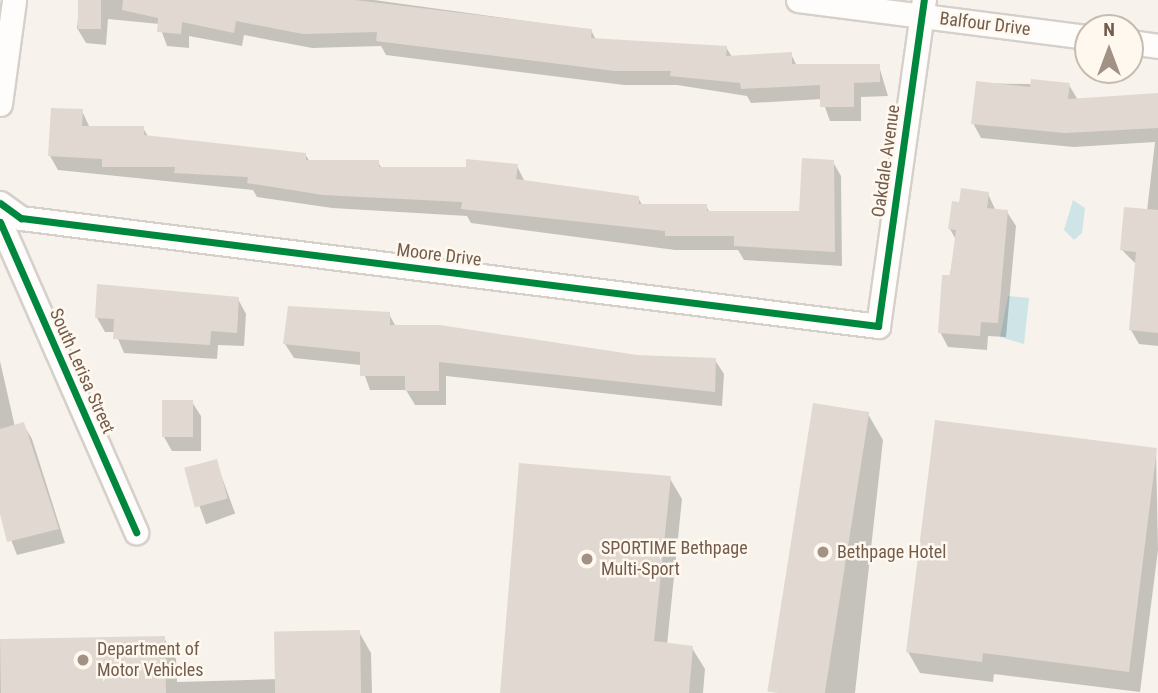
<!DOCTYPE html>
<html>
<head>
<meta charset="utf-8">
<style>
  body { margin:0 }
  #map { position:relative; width:1158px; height:693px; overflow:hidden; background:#f7f3ec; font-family:"Roboto Condensed",sans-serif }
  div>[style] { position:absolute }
  .water>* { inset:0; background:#cee4e6 }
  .shadow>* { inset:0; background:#0003; transform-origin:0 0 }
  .building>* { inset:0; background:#e1d9d1; transform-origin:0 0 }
  .roads { filter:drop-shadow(2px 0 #d6d0ca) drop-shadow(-2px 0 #d6d0ca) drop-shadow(0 2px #d6d0ca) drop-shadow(0 -2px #d6d0ca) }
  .minor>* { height:23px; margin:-11.5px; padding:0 11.5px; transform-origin:11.5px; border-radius:11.5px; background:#fefdfc }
  .cycleway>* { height:7px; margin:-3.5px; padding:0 3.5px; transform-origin:3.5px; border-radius:3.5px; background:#00873e }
  .dots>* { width:19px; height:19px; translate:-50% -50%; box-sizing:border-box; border:4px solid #fef8ee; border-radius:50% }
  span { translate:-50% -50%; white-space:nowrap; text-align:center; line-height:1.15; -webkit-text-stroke:5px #fef8ee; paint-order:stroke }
  .street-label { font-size:18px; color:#745c4d }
  .poi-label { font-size:18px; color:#745c4d }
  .left { translate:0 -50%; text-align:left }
  .north { position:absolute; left:1074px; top:14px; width:70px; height:70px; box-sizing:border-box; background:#fef8ee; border:2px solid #c7baae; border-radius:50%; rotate:0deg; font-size:19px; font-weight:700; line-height:28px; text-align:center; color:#745c4d }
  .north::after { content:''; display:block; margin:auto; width:24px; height:32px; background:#a29185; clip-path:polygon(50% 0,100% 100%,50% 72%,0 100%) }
</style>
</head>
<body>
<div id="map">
  <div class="water">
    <i style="clip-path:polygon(1073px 200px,1085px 208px,1082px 233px,1074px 240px,1064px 230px)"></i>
    <i style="clip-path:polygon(1008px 296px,1029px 298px,1024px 344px,1000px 337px)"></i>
  </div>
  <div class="shadow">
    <i style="clip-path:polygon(80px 0,374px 0,591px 30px,596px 40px,726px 47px,732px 57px,791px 54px,797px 66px,879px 66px,888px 96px,861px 97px,861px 121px,830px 121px,822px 99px,751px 103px,747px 96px,677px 85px,624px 85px,386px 55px,381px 46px,312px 48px,244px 35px,242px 46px,189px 36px,189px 48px,167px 46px,159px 24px,108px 19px,106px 45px,86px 43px,77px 28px)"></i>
    <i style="clip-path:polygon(978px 83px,1069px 85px,1078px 100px,1158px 105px,1158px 346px,1139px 344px,1131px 330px,1137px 265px,1122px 250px,1147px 211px,1155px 142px,1074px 147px,981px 138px,973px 123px)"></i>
    <i style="clip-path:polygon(82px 111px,90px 128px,143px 128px,149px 138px,305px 154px,310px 162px,378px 162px,382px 169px,517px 166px,525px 182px,638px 198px,643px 206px,706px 206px,710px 213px,801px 213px,833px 162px,841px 176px,842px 266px,744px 260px,738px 250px,675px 250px,471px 223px,467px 216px,332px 208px,257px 197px,253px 190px,58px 170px,50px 156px)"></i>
    <i style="clip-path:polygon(988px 194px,996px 211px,1007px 212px,1016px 226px,1006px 337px,988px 336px,987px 350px,948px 347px,940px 332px,956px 240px,950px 229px,961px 204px)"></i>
    <i style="clip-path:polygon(238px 299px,246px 314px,244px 346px,218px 345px,217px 359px,124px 353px,115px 332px,105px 332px,97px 318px)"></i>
    <i style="clip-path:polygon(389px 314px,396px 327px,637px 357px,715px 360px,724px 374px,722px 406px,446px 376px,446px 405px,415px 405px,406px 390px,370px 390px,361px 365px,294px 358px,285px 344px)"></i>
    <i style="clip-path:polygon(0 361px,15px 427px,23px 424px,32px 439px,65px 543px,17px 555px,0 512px)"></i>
    <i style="clip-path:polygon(163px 402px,192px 402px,201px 416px,201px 451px,172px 451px,164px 437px)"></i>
    <i style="clip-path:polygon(868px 414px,883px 440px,855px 693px,778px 693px)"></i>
    <i style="clip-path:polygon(1156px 449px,1158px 550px,1140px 692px,994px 674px,993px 682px,920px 673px,908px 652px)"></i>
    <i style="left:216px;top:461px;width:56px;height:31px;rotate:70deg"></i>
    <i style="clip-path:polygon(669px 477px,682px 499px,667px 645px,692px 648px,705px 669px,703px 693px,501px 693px)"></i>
    <i style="clip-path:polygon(359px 632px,371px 653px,372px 693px,0 693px,0 641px,164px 638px,176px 659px,177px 682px,278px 679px)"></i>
  </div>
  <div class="building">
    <i style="left:78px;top:0;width:23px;height:29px"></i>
    <i style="clip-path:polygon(123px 0,355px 0,592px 29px,591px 38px,727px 46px,726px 56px,792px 52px,792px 64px,880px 64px,880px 82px,854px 83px,854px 107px,820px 107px,820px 85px,741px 89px,740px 83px,670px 76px,671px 71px,615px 71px,376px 41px,377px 32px,303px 34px,236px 21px,234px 33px,182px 22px,181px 34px,157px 32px,158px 18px,122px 10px)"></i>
    <i style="clip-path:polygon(1031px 79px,1070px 83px,1068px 99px,1158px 93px,1158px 128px,1065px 133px,971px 124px,976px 81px,1030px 87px)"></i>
    <i style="clip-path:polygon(51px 108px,83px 109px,82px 126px,144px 126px,144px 135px,306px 153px,306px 160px,379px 160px,379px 167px,466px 167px,466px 159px,518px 164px,516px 179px,639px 196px,639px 204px,707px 204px,707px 211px,799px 211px,802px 158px,834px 160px,835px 252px,734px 246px,734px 236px,665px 236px,665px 231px,461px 209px,462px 202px,323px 195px,247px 183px,248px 177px,174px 173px,175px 167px,102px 167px,102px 159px,48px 156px)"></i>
    <i style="clip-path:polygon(961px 188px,989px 192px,987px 208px,1008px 210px,998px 323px,981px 322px,980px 336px,938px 333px,942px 275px,950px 275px,956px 230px,948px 229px,952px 201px,959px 202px)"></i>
    <i style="clip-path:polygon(1124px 207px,1158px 210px,1158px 333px,1129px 330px,1136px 252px,1120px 250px)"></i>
    <i style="clip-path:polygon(97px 284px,239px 297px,237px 333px,211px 331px,210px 345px,113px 339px,114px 319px,95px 318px)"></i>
    <i style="clip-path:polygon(288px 306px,390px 312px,390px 325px,440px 325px,637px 355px,716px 358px,715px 392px,439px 362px,439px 391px,405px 391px,405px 376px,360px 376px,360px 352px,283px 344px)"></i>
    <i style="left:162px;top:400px;width:31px;height:37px"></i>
    <i style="left:813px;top:403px;width:57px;height:292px;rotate:9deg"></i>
    <i style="clip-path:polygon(935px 420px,1157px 448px,1129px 672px,983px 653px,982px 662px,906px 652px)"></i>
    <i style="clip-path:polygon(24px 422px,59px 529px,7px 542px,0 514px,0 429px)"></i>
    <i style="left:217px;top:459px;width:41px;height:34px;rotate:75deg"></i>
    <i style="clip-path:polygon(519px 463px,671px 476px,654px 641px,693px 646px,689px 693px,500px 693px)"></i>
    <i style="left:360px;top:630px;width:63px;height:86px;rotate:89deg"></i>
    <i style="left:165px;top:636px;width:57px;height:165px;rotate:89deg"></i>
  </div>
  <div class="roads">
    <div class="minor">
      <i style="left:798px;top:0;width:292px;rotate:7.3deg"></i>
      <i style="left:1130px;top:42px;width:28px;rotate:8deg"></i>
      <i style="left:0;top:104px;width:105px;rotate:-82.3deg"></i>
      <i style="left:0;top:203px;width:26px;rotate:36deg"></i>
      <i style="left:21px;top:218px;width:864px;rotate:7.18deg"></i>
      <i style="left:878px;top:326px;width:329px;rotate:-82deg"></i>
      <i style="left:0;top:222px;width:339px;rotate:66.3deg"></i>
    </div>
  </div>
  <div class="cycleway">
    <i style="left:0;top:203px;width:26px;rotate:36deg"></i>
    <i style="left:21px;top:218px;width:864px;rotate:7.18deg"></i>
    <i style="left:878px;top:326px;width:329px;rotate:-82deg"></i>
    <i style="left:0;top:222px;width:339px;rotate:66.3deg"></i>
  </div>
  <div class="dots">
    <i style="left:823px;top:552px;background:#a29185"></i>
    <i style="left:587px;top:559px;background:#a29185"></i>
    <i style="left:83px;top:660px;background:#a29185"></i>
  </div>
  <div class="street-label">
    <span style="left:985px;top:24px;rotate:7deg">Balfour Drive</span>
    <span style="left:886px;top:161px;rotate:-82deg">Oakdale Avenue</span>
    <span style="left:439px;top:255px;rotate:7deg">Moore Drive</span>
    <span style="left:82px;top:371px;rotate:66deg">South Lerisa Street</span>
  </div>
  <div class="poi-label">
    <span class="left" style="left:601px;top:559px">SPORTIME Bethpage<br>Multi-Sport</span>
    <span class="left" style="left:837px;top:552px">Bethpage Hotel</span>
    <span class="left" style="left:97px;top:660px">Department of<br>Motor Vehicles</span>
  </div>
  <div class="north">N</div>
</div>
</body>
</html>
